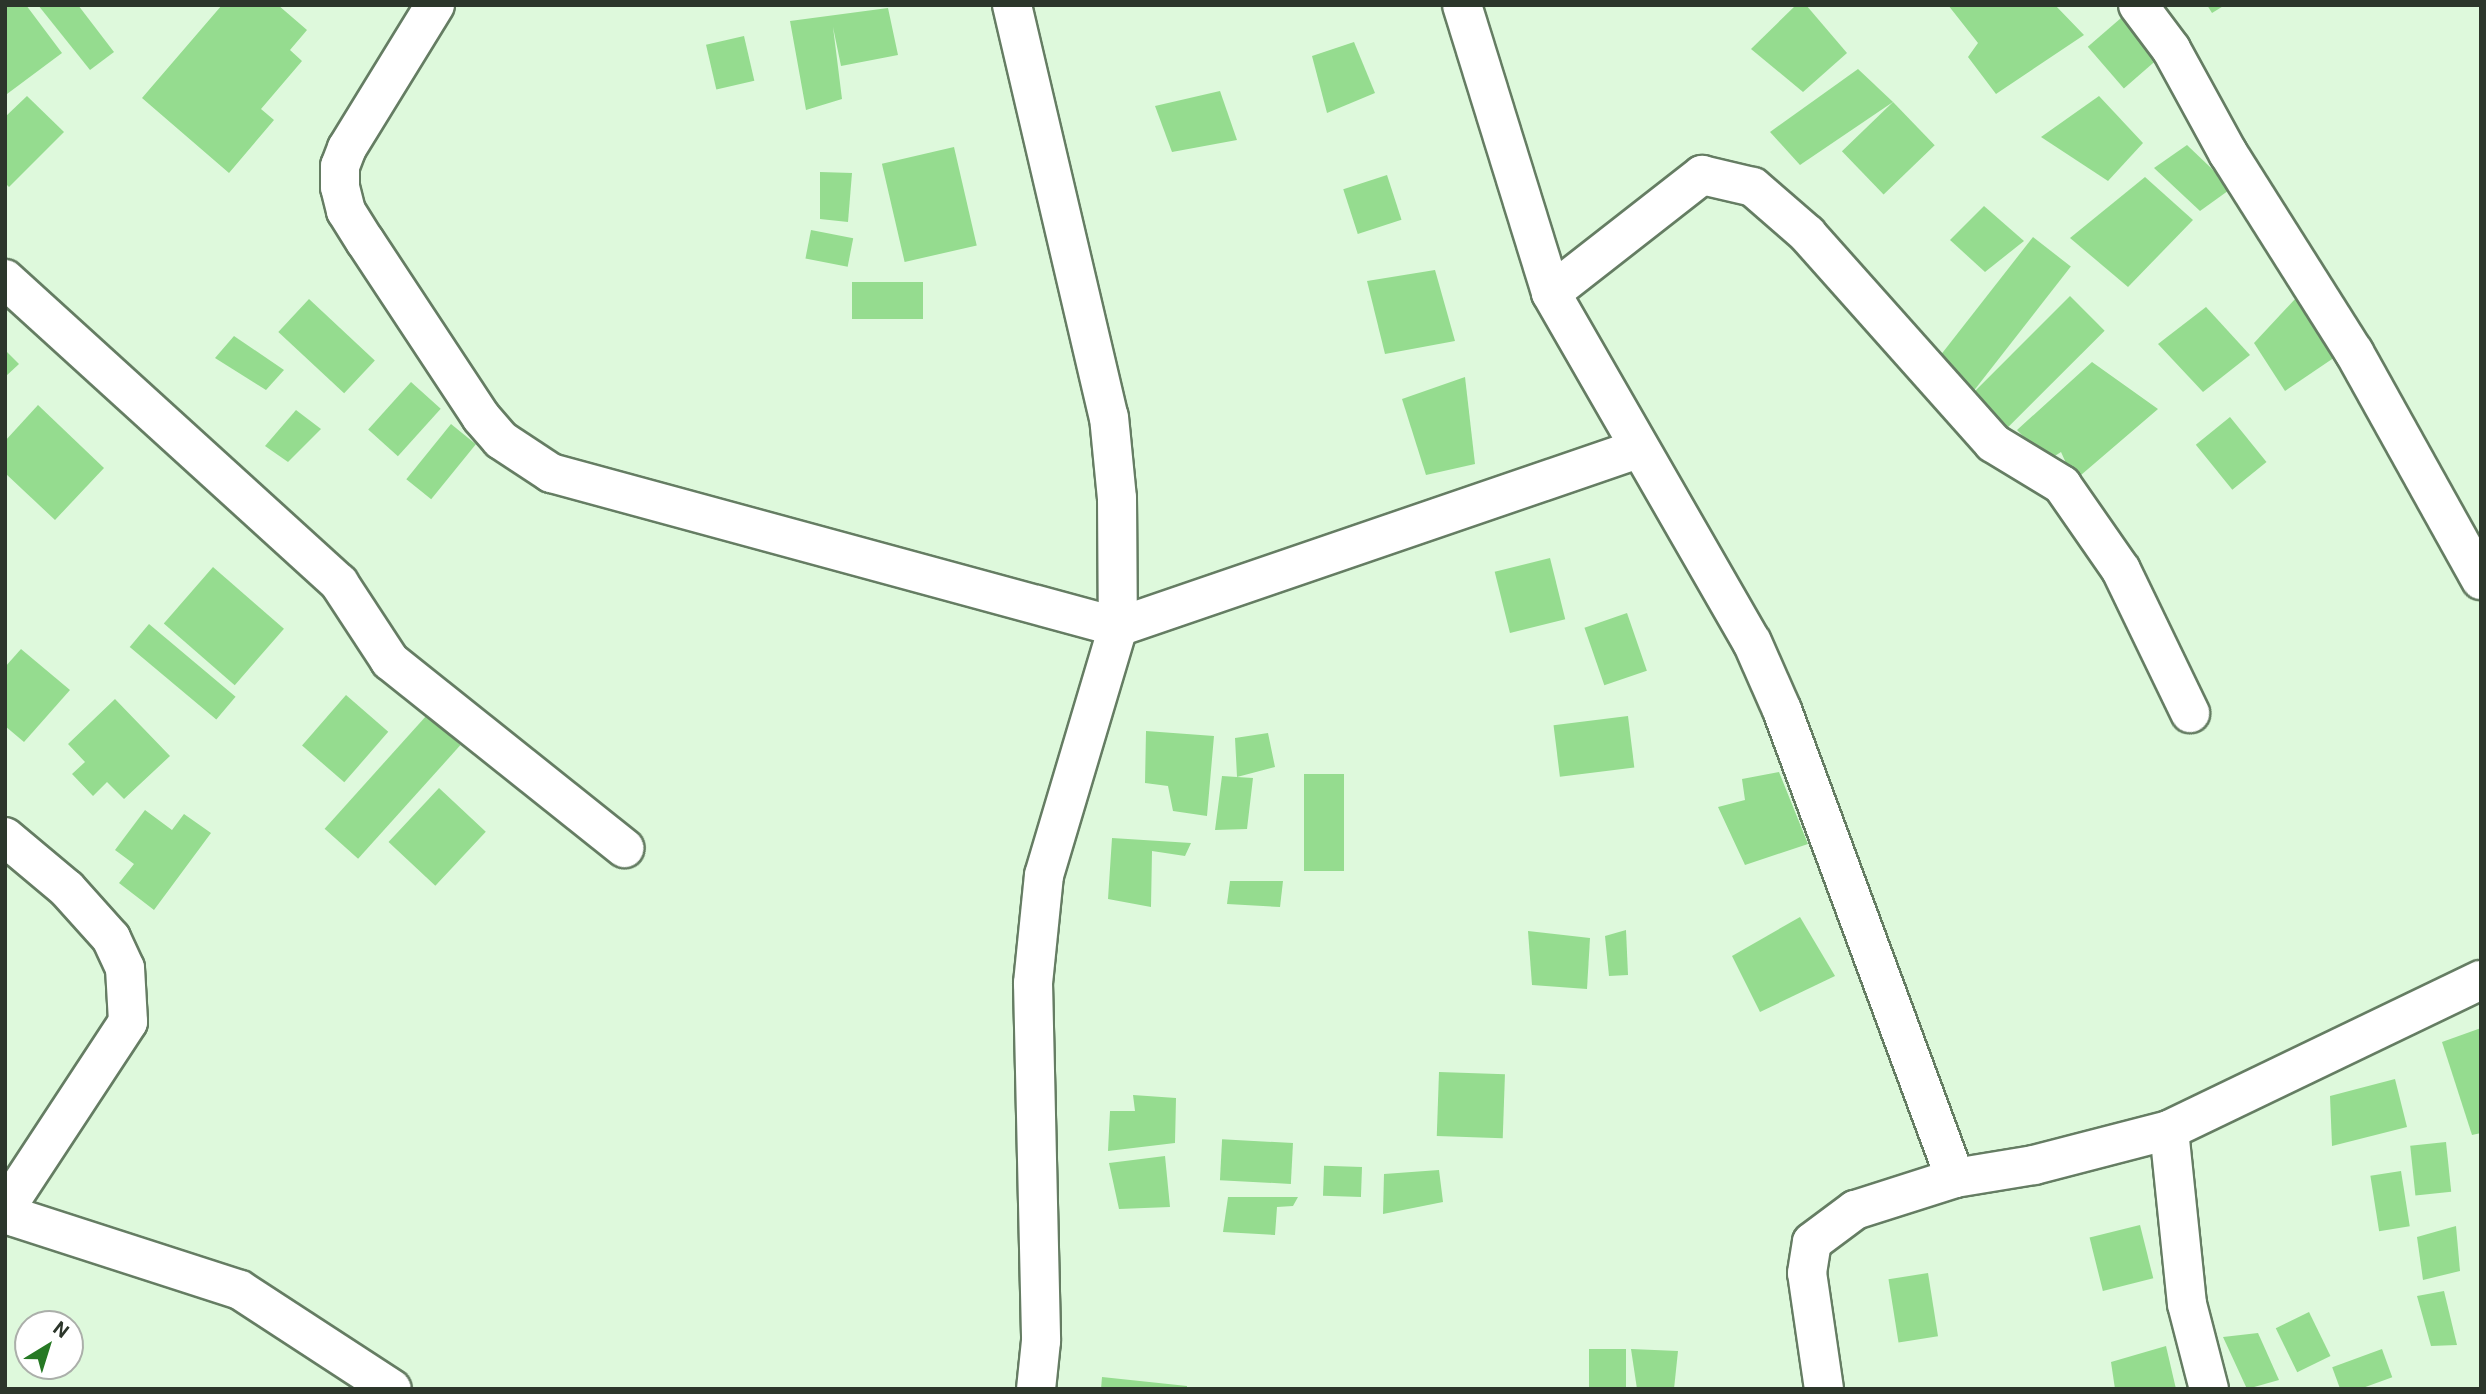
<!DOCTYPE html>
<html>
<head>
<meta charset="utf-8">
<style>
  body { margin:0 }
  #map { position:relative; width:2486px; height:1394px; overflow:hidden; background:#def9dc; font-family:Roboto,sans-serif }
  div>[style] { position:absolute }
  .building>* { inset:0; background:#95dc8f; transform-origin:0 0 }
  .roads { filter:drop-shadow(2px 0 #657d63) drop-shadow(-2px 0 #657d63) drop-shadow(0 2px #657d63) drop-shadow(0 -2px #657d63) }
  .minor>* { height:38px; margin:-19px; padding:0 19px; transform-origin:19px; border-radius:19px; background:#fff }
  span { translate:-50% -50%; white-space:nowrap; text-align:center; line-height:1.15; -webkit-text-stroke:7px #fff; paint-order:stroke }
  .frame { position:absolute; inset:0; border:7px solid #2c362b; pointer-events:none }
  .north { position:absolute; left:14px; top:1310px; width:70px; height:70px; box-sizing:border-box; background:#fff; border:2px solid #abafaa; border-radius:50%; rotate:38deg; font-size:19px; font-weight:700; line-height:28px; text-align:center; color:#2c362b }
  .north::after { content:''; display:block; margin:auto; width:24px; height:32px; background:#267924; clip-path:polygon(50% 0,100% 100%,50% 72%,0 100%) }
</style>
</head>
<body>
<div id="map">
  <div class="building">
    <i style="clip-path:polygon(5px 5px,26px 5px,62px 53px,7px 94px)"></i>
    <i style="clip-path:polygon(38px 5px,78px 5px,114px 52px,90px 70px)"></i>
    <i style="clip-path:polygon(222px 5px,278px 5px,307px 30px,290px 50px,302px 61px,261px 109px,274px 120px,229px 173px,142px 98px)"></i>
    <i style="clip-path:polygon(1796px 5px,1806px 5px,1847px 53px,1803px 92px,1751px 49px)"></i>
    <i style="clip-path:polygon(1948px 5px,2055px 5px,2084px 35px,1996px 94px,1968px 57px,1978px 43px)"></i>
    <i style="clip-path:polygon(2207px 5px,2225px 5px,2212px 13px)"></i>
    <i style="clip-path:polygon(888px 8px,898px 55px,841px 66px,833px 27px,842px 99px,806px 110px,790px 21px)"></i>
    <i style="left:2121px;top:18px;width:55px;height:44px;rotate:49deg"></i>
    <i style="left:744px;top:36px;width:46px;height:39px;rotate:77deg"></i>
    <i style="clip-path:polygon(1354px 42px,1375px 93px,1327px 113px,1312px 56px)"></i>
    <i style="clip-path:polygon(1858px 69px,1893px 102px,1800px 165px,1770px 132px)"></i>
    <i style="clip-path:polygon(1220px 91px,1237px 140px,1172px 152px,1155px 106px)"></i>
    <i style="clip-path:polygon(27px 96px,64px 132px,9px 187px,5px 183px,5px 117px)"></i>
    <i style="clip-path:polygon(2099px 96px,2143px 143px,2108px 181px,2041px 137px)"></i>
    <i style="left:1893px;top:102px;width:60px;height:71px;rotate:46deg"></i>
    <i style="clip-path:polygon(2187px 145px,2232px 188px,2200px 211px,2154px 168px)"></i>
    <i style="left:954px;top:147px;width:101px;height:74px;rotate:77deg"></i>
    <i style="clip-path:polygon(820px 172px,852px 173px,848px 222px,820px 219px)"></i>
    <i style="left:1387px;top:175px;width:47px;height:46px;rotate:72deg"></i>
    <i style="clip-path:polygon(2145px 177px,2193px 220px,2128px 287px,2070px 238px)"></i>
    <i style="clip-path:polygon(1984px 206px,2024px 241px,1985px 272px,1950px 240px)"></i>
    <i style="left:811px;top:230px;width:43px;height:29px;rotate:11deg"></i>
    <i style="left:2033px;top:237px;width:48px;height:161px;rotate:38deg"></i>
    <i style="clip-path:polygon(1435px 270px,1455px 341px,1385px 354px,1367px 281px)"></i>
    <i style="left:852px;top:282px;width:71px;height:37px"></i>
    <i style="left:2070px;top:296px;width:49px;height:148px;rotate:45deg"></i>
    <i style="clip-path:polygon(2296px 298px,2341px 353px,2285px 391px,2254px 343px)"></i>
    <i style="left:309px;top:299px;width:90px;height:45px;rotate:43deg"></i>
    <i style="clip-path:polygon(2206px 307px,2250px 355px,2203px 392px,2158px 344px)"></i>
    <i style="clip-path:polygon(234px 336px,284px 370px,266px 390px,215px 358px)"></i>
    <i style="clip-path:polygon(5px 350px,19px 364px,5px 377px)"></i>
    <i style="clip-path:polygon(2092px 362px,2158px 409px,2074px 481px,2061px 452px,2047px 461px,2017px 430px)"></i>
    <i style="clip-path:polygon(1465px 377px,1475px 464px,1426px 475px,1402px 399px)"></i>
    <i style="left:411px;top:382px;width:40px;height:64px;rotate:42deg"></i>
    <i style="clip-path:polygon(38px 405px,104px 468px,55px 520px,5px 473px,5px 441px)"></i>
    <i style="clip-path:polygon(296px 410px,321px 429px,288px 462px,265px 446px)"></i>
    <i style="left:2230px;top:417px;width:58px;height:44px;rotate:51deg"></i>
    <i style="left:451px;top:424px;width:32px;height:71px;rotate:39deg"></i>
    <i style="left:1550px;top:558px;width:63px;height:57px;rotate:76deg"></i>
    <i style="left:213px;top:567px;width:94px;height:75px;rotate:41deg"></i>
    <i style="left:1627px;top:613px;width:61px;height:45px;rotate:71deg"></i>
    <i style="left:149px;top:624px;width:113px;height:30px;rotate:40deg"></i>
    <i style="clip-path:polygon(21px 649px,70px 690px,24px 742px,5px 726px,5px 667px)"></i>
    <i style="left:346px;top:695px;width:56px;height:67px;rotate:41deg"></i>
    <i style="clip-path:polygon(115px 699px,170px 756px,124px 799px,107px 782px,93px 796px,72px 774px,85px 762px,68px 744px)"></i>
    <i style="left:427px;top:715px;width:45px;height:153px;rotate:42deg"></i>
    <i style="left:1628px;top:716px;width:52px;height:75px;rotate:83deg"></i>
    <i style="clip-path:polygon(1146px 731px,1214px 736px,1207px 816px,1173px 811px,1168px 786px,1145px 783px)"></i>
    <i style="clip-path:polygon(1268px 733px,1275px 767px,1237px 777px,1253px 778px,1247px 829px,1215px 830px,1222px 776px,1237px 777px,1235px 738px)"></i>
    <i style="clip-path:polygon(1779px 772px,1808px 844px,1745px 865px,1718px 807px,1745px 800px,1742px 779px)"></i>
    <i style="left:1304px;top:774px;width:40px;height:97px"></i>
    <i style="left:439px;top:788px;width:64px;height:74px;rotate:43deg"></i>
    <i style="clip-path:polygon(145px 810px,172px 830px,184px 814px,211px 833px,154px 910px,119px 883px,134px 864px,115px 850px)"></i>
    <i style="clip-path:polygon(1112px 838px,1191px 843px,1185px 856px,1152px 851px,1151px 907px,1108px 899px)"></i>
    <i style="clip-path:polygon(1230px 881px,1283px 881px,1280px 907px,1227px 904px)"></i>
    <i style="clip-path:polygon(1800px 917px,1835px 976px,1760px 1012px,1732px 956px)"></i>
    <i style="clip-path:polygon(1626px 930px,1628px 975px,1609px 976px,1605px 936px)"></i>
    <i style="clip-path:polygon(1528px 931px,1590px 938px,1587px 989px,1532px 985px)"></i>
    <i style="clip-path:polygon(2481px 1028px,2481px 1133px,2472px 1135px,2442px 1042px)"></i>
    <i style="left:1439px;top:1072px;width:66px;height:64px;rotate:2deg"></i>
    <i style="clip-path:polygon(2395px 1079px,2407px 1127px,2332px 1146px,2330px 1096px)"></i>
    <i style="clip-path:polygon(1133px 1095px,1176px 1098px,1175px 1143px,1108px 1151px,1110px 1111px,1135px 1111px)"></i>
    <i style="left:2446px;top:1142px;width:50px;height:36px;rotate:84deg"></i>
    <i style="left:1293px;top:1143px;width:41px;height:71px;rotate:93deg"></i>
    <i style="clip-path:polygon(1165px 1156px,1170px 1207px,1119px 1209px,1109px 1163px)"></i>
    <i style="left:1362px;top:1167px;width:30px;height:38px;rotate:92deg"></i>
    <i style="clip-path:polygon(1439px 1170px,1443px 1202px,1383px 1214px,1384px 1174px)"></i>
    <i style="left:2401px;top:1171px;width:56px;height:31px;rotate:81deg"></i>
    <i style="clip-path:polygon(1228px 1197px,1298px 1197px,1293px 1206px,1277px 1207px,1275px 1235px,1223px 1232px)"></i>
    <i style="left:2140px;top:1225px;width:55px;height:52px;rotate:76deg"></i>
    <i style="clip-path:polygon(2456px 1226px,2460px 1271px,2423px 1280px,2417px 1237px)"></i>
    <i style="left:1928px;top:1273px;width:64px;height:40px;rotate:81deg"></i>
    <i style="clip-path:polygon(2444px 1291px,2457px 1345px,2431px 1346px,2417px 1296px)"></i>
    <i style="left:2309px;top:1312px;width:49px;height:37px;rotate:64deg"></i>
    <i style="clip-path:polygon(2258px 1333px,2279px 1380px,2247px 1389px,2223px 1337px)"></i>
    <i style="clip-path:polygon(2166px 1346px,2176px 1389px,2115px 1389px,2111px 1362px)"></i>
    <i style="left:1589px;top:1349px;width:37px;height:40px"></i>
    <i style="clip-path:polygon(1631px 1349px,1678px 1351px,1674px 1389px,1637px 1389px)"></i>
    <i style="left:2382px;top:1349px;width:30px;height:53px;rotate:70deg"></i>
    <i style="clip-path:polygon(1102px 1377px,1187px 1386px,1187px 1389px,1101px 1389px)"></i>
  </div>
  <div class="roads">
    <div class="minor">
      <i style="left:435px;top:5px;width:168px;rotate:121.6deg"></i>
      <i style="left:347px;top:148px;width:19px;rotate:111deg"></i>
      <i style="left:340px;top:166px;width:21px;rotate:90deg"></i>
      <i style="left:340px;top:187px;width:25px;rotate:76deg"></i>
      <i style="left:346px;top:211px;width:36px;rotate:58deg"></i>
      <i style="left:365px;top:241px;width:211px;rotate:56.6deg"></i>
      <i style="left:481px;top:417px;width:30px;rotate:49deg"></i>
      <i style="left:501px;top:440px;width:60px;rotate:33.4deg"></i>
      <i style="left:551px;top:473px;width:588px;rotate:15.2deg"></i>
      <i style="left:1118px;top:627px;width:550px;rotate:-18.9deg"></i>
      <i style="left:1012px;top:5px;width:423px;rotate:76.8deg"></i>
      <i style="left:1109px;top:417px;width:81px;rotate:84.4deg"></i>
      <i style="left:1117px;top:498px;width:129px;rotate:89.6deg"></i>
      <i style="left:1118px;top:627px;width:259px;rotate:106.6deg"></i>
      <i style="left:1044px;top:875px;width:109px;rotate:95.8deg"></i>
      <i style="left:1033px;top:983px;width:358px;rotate:88.7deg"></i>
      <i style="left:1041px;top:1341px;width:48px;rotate:95.9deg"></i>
      <i style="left:1462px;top:5px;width:301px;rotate:72.8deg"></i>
      <i style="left:1551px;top:293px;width:403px;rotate:60.1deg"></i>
      <i style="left:1752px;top:642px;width:74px;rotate:66.2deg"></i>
      <i style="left:1782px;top:710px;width:499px;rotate:69.7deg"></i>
      <i style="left:2138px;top:5px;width:55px;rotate:53.1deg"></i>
      <i style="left:2171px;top:49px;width:119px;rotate:61.3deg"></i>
      <i style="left:2228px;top:153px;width:236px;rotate:57.7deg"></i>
      <i style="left:2354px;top:352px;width:261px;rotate:60.9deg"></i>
      <i style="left:5px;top:279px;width:452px;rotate:42.3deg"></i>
      <i style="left:339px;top:583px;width:93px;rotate:56.8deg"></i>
      <i style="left:390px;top:661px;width:300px;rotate:38.6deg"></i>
      <i style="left:1551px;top:293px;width:192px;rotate:-38deg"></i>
      <i style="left:1702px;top:175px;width:52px;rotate:13.2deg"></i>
      <i style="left:1753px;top:187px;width:72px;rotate:41deg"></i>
      <i style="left:1807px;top:234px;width:280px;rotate:48.3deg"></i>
      <i style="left:1993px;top:443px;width:81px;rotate:31.3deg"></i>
      <i style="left:2062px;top:485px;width:103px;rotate:55.2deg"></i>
      <i style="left:2121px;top:570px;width:159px;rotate:64.2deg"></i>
      <i style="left:5px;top:837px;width:81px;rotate:40deg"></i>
      <i style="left:67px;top:889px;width:66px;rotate:48.1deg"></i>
      <i style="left:111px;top:938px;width:33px;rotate:65deg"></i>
      <i style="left:125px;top:968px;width:54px;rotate:86.8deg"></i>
      <i style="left:128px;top:1022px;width:213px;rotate:123.3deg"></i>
      <i style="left:11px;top:1200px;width:17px;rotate:80deg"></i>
      <i style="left:14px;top:1217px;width:237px;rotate:17.9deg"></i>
      <i style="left:240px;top:1290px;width:181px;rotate:33.1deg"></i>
      <i style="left:2169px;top:1130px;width:175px;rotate:84.1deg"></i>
      <i style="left:2187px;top:1304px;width:88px;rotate:75.5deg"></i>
      <i style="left:1824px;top:1389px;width:117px;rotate:-98.3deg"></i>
      <i style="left:1807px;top:1273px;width:31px;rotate:-81deg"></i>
      <i style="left:1812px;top:1242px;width:54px;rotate:-36.7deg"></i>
      <i style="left:1855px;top:1210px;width:105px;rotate:-17.7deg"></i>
      <i style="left:1955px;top:1178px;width:80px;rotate:-9.3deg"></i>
      <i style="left:2034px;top:1165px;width:139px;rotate:-14.5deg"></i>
      <i style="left:2169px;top:1130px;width:346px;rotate:-25.7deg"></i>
    </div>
  </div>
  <div class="frame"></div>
  <div class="north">N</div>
</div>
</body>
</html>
